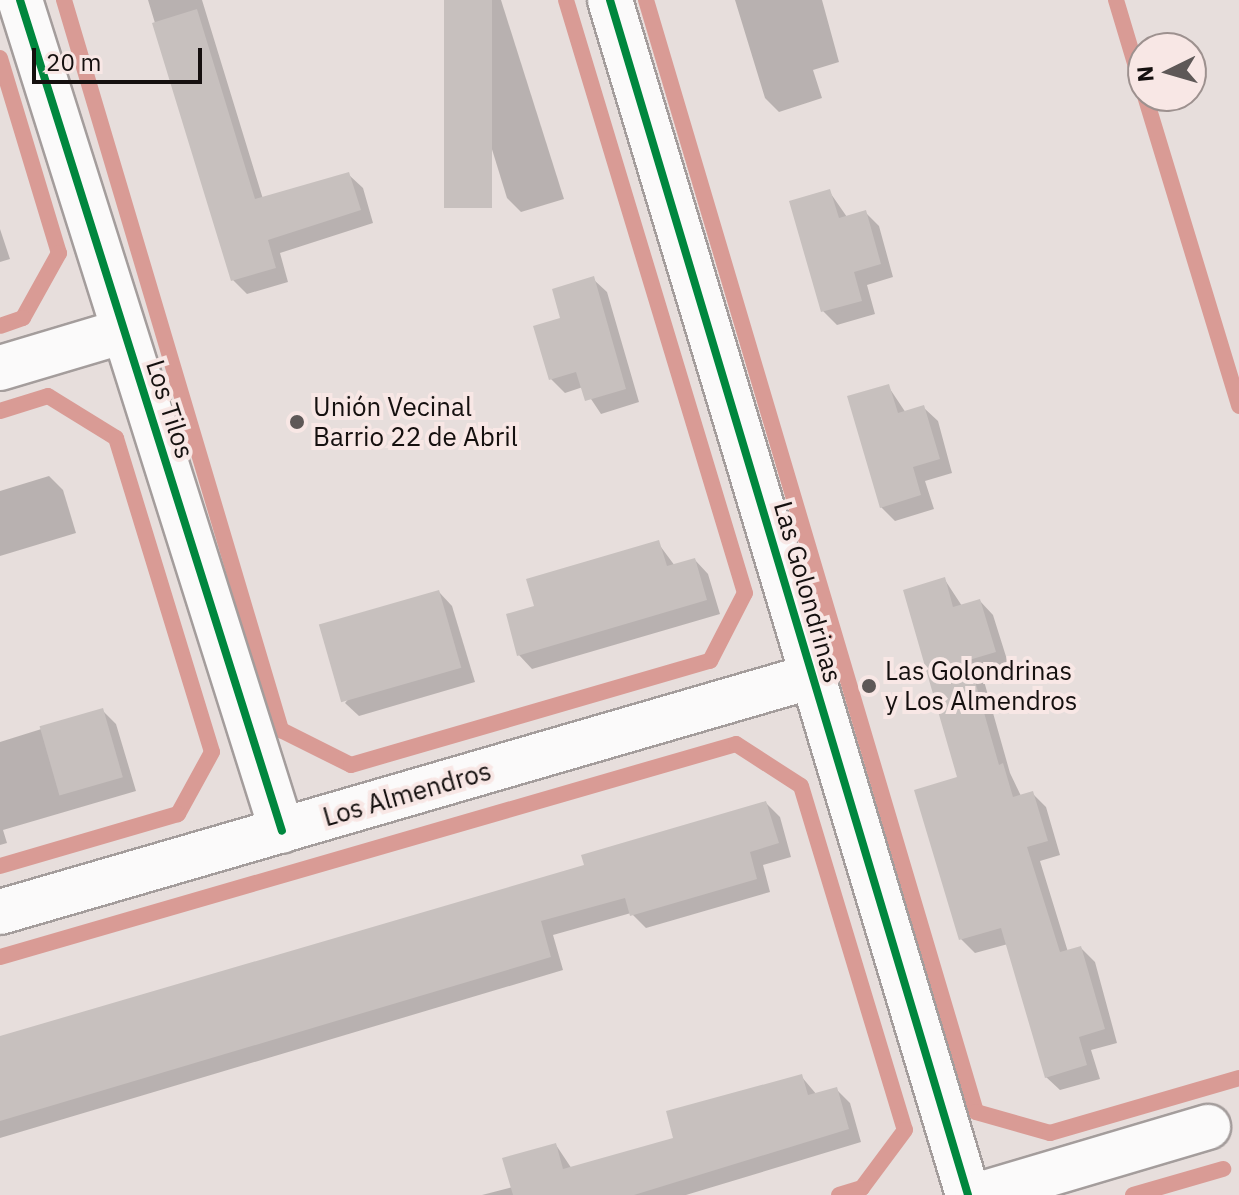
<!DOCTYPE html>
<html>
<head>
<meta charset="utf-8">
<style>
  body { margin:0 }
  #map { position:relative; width:1239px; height:1195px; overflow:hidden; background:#e7dedc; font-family:"IBM Plex Sans",sans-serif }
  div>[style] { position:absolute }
  .shadow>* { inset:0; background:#0003 }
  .stream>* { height:16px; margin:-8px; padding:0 8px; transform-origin:8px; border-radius:8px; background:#d99b95 }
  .building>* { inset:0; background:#c7c0be; transform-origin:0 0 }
  .roads { filter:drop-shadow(2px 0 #a49d9c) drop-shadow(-2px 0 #a49d9c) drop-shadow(0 2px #a49d9c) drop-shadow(0 -2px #a49d9c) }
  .minor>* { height:44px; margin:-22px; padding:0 22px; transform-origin:22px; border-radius:22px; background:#fbfafa }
  .cycleway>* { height:8px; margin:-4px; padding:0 4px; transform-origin:4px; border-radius:4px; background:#00873e }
  .dots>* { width:22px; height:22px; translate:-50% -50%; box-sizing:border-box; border:4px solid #f8e7e5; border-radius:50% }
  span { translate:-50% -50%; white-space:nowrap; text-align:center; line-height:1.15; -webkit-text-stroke:8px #f8e7e5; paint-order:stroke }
  .poi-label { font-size:26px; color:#15100f }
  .left { translate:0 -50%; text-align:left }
  .street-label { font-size:26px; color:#15100f }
  .north { position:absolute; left:1127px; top:32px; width:80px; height:80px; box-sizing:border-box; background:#f8e7e5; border:2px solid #9d918f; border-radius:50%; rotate:265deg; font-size:22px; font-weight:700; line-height:32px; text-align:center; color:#15100f }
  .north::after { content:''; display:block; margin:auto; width:28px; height:36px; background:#5e5857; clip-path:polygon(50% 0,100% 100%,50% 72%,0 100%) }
  .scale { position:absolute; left:32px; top:48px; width:170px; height:36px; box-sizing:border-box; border:4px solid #15100f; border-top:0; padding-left:10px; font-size:24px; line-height:28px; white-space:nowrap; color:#15100f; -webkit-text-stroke:6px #f8e7e5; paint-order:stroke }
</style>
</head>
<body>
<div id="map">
  <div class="shadow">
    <i style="clip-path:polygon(148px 0,202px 0,263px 199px,349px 175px,363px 188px,373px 223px,280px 253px,288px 282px,247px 294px,233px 280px)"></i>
    <i style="clip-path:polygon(446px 0,501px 0,564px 199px,521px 212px,507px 198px)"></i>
    <i style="clip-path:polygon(735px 0,822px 0,839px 62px,813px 70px,822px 98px,779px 112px,765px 98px)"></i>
    <i style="clip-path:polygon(829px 191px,847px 217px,865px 212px,879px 226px,893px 277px,867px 285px,875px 314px,837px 325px,823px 311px)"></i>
    <i style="clip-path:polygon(0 229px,10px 259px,0 262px)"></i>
    <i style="clip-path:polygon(593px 279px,607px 292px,639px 402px,601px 414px,583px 387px,565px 393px,551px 379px)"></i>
    <i style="clip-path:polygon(888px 386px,906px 413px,924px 408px,938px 421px,952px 473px,925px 481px,934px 509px,895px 521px,881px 507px)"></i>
    <i style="clip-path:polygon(49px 476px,63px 490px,76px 533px,0 556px,0 491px)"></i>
    <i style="clip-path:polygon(658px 543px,675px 566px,695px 560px,708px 574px,720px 614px,532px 669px,519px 655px,537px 608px)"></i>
    <i style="clip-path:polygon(945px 580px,962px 606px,980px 601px,993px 615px,1009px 666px,982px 674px,1010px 773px,1021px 796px,1032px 793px,1046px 807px,1060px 855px,1040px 861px,1068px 952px,1081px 948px,1095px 962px,1117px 1043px,1091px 1050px,1100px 1079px,1060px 1090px,1046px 1077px,1008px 944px,975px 953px,961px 939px,959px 778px)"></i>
    <i style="clip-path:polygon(439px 592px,452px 606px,475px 682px,359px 716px,345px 703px)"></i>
    <i style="clip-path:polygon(102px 710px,116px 724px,136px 791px,3px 830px,7px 843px,0 845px,0 742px)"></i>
    <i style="clip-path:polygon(766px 803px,780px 817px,791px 857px,763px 865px,770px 892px,646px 928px,631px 913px,553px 935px,563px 970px,0 1138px,0 1038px,586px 866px)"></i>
    <i style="clip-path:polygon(801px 1076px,817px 1095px,836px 1089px,850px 1103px,861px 1142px,686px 1195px,482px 1195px,513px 1187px,556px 1145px,572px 1169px,676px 1139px)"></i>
  </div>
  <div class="stream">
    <i style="left:64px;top:0;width:762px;rotate:73.44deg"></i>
    <i style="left:281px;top:730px;width:78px;rotate:26.6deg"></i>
    <i style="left:351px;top:765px;width:374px;rotate:-16.2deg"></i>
    <i style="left:710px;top:661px;width:76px;rotate:-62.8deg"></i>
    <i style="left:745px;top:593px;width:619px;rotate:-106.8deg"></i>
    <i style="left:646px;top:0;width:1160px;rotate:73.47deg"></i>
    <i style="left:976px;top:1112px;width:77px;rotate:15.8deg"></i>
    <i style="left:1050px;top:1133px;width:197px;rotate:-16.2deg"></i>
    <i style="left:1116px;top:0;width:94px;rotate:73.3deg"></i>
    <i style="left:0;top:58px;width:204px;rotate:73.2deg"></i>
    <i style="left:59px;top:253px;width:74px;rotate:119deg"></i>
    <i style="left:23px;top:318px;width:24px;rotate:161deg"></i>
    <i style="left:1145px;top:96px;width:324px;rotate:73.1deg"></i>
    <i style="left:0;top:411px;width:50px;rotate:-17.4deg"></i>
    <i style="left:48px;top:396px;width:80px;rotate:31.7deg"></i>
    <i style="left:116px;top:438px;width:328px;rotate:73deg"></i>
    <i style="left:212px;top:752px;width:71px;rotate:118.7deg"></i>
    <i style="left:178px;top:814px;width:185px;rotate:163.7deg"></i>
    <i style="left:0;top:957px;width:766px;rotate:-16.14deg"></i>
    <i style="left:736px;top:744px;width:77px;rotate:32.9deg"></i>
    <i style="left:801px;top:786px;width:359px;rotate:73.2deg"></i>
    <i style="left:905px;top:1130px;width:72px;rotate:126.6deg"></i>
    <i style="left:862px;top:1188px;width:24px;rotate:163deg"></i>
    <i style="left:1133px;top:1195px;width:94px;rotate:-16.1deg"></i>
  </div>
  <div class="building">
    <i style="left:444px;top:0;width:48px;height:208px"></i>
    <i style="clip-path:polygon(197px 9px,255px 199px,349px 172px,361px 210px,268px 240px,276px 268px,231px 281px,152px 23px)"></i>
    <i style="clip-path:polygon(830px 189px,839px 218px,866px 210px,881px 264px,854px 272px,862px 301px,821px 312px,789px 201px)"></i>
    <i style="clip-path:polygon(594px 276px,626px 389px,585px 401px,576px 372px,549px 380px,533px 326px,560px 318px,552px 289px)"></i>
    <i style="clip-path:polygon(889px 384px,898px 413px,924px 405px,940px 459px,913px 467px,921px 495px,880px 508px,847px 396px)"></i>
    <i style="clip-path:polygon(659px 540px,667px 566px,695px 558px,707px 600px,517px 656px,506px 614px,534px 606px,526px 579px)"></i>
    <i style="clip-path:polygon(945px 577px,953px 607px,980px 599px,996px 652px,969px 660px,999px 765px,1003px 763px,1013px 797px,1033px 791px,1048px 841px,1027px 847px,1060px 952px,1081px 946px,1105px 1029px,1079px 1037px,1087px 1065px,1045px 1078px,1001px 928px,959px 940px,914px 790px,957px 777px,903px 590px)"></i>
    <i style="left:439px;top:590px;width:81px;height:125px;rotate:74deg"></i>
    <i style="left:103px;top:708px;width:72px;height:66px;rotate:74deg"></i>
    <i style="clip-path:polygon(766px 801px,779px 843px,750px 852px,757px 879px,630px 916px,625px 898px,541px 921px,551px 957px,0 1121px,0 1036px,584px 865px,581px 855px)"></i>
    <i style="clip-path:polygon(802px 1074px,808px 1095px,837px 1087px,849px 1129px,634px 1195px,513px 1195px,502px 1158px,556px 1143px,563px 1169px,673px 1138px,666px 1111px)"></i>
  </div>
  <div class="roads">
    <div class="minor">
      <i style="left:20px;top:0;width:871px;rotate:72.5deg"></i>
      <i style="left:610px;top:0;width:1247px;rotate:73.32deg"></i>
      <i style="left:0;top:368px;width:129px;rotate:-16.6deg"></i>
      <i style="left:0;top:912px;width:847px;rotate:-16.19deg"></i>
      <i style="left:978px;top:1195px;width:240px;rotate:-16.5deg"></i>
    </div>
  </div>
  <div class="cycleway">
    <i style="left:20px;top:0;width:871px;rotate:72.5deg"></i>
    <i style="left:610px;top:0;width:1247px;rotate:73.32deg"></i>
  </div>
  <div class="dots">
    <i style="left:297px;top:422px;background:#5e5857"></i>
    <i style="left:869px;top:686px;background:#5e5857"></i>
  </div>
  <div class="poi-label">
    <span class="left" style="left:313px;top:422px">Unión Vecinal<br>Barrio 22 de Abril</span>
    <span class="left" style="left:885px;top:686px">Las Golondrinas<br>y Los Almendros</span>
  </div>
  <div class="street-label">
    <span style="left:170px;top:409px;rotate:72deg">Los Tilos</span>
    <span style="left:808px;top:592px;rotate:74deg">Las Golondrinas</span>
    <span style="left:407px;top:794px;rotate:-16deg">Los Almendros</span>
  </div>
  <div class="north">N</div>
  <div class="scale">20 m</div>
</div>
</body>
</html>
